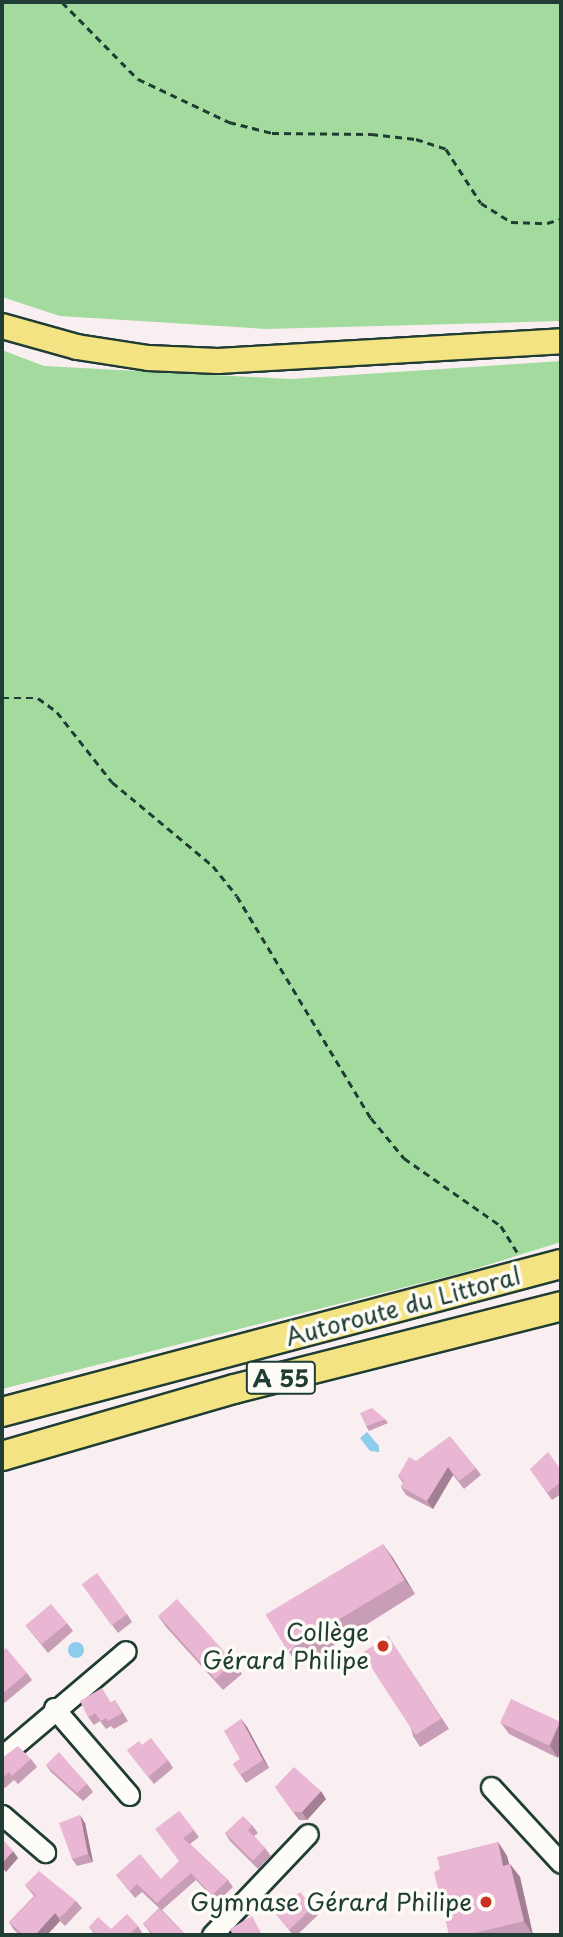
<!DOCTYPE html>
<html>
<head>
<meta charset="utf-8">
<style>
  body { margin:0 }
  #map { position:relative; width:563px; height:1937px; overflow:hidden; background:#f9eef0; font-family:"Playpen Sans",sans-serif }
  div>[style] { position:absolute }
  .green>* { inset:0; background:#a3db9f }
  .water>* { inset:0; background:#8eccee }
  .round { border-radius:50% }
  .path>* { height:2.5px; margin-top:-1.25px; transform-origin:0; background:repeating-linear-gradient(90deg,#1f3d34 0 7px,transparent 0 12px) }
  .roads { filter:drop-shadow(2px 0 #1f3d34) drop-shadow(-2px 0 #1f3d34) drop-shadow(0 2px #1f3d34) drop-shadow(0 -2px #1f3d34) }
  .minor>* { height:19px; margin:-9.5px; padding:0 9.5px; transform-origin:9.5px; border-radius:9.5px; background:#fdfcf7 }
  .major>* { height:24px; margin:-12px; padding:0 12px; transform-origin:12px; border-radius:12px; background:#f4e382 }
  .highway>* { height:28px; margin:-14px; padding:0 14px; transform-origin:14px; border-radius:14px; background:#f4e382 }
  .wall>* { inset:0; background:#c89db6 }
  .shaded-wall>* { inset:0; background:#a37f94 }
  .building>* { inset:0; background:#e9b6d4; transform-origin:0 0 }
  .dots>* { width:19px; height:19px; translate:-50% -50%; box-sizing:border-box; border:4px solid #fdfcf7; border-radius:50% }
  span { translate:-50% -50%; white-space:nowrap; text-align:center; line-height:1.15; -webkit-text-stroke:7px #fdfcf7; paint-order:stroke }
  .shield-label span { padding:2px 5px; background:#fdfcf7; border:2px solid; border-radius:5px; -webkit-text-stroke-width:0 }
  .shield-label { font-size:23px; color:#1f3d34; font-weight:700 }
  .street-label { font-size:24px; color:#1f3d34 }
  .poi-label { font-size:24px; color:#1f3d34 }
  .right { translate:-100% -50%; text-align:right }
  .frame { position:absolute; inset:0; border:4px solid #1f3d34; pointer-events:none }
</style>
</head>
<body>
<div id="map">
  <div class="green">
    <i style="clip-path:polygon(2px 2px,561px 2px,561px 321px,266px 329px,60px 316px,2px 297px)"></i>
    <i style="clip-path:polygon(2px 350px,44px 366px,290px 379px,561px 361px,561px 1242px,465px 1272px,2px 1389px)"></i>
  </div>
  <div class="water">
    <i style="clip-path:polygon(367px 1432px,379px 1446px,379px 1452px,370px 1451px,360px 1438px)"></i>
    <i class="round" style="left:68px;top:1642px;width:16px;height:16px"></i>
  </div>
  <div class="path">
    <i style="left:62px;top:2px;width:108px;rotate:45.4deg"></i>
    <i style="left:138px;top:79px;width:101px;rotate:25.3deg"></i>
    <i style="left:229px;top:122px;width:44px;rotate:14.3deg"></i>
    <i style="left:272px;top:133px;width:99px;rotate:0.6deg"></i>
    <i style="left:371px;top:134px;width:45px;rotate:6.3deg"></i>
    <i style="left:416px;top:139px;width:32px;rotate:18deg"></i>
    <i style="left:446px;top:149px;width:64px;rotate:57.1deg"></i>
    <i style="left:481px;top:203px;width:36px;rotate:32deg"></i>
    <i style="left:511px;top:222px;width:36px;rotate:2deg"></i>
    <i style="left:547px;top:223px;width:15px;rotate:-16deg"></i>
    <i style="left:2px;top:698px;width:36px"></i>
    <i style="left:38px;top:698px;width:24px;rotate:36deg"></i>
    <i style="left:57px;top:712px;width:89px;rotate:51.8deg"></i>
    <i style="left:112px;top:782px;width:131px;rotate:39.7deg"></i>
    <i style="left:213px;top:866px;width:38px;rotate:51deg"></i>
    <i style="left:237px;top:896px;width:259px;rotate:58.9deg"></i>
    <i style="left:371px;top:1118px;width:52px;rotate:50.5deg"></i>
    <i style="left:404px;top:1158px;width:118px;rotate:35deg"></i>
    <i style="left:501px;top:1226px;width:31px;rotate:58deg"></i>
  </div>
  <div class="roads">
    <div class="minor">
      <i style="left:54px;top:1708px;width:115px;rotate:49.2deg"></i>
      <i style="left:2px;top:1756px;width:162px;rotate:-40.3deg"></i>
      <i style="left:491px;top:1787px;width:103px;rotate:47.4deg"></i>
      <i style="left:2px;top:1815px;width:57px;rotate:40.7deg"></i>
      <i style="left:212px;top:1935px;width:139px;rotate:-46.5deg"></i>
    </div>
    <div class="major">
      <i style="left:2px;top:326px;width:78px;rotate:15.6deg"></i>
      <i style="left:77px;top:347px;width:72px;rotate:8.8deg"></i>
      <i style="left:148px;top:358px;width:70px;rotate:2.5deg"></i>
      <i style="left:218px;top:361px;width:344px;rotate:-3.3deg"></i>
    </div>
    <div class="highway">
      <i style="left:2px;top:1412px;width:578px;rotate:-14.83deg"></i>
      <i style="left:2px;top:1456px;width:241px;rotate:-16.1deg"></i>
      <i style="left:234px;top:1389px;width:337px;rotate:-14.2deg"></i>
    </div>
  </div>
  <div class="wall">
    <i style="clip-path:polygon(385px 1419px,388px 1423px,369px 1431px,366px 1426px)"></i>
    <i style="clip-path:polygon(416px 1461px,476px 1468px,481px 1475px,464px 1489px,453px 1475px,433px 1509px,406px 1495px,401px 1487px,403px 1483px,398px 1476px)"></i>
    <i style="clip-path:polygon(530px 1469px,561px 1470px,561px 1494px,552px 1500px)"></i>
    <i style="clip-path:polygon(383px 1544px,415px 1594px,299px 1667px,289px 1652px)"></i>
    <i style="clip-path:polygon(82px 1584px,127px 1614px,132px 1622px,118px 1633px)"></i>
    <i style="clip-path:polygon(158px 1616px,234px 1662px,242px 1674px,223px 1690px,166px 1627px)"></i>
    <i style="clip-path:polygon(67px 1623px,73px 1631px,48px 1653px,26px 1626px)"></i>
    <i style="clip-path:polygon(388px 1636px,449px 1729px,420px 1747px,413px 1736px)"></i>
    <i style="clip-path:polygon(2px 1652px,27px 1673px,32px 1680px,2px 1705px)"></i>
    <i style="clip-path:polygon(115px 1700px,128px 1721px,114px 1729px,111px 1726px,106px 1729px,100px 1721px,94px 1725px,88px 1717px)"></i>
    <i style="clip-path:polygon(241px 1719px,247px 1727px,269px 1768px,246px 1783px,233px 1764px,240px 1759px)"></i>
    <i style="clip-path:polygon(560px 1722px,558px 1758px,509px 1734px,501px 1723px)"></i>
    <i style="clip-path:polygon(127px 1750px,168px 1760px,173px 1768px,154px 1784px)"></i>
    <i style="clip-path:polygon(2px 1758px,31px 1759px,37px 1767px,18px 1784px,14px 1780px,5px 1788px,2px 1785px)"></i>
    <i style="clip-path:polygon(46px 1765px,87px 1784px,93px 1792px,83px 1801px,51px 1772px)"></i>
    <i style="clip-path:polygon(275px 1787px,326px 1799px,307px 1820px,299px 1820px)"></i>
    <i style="clip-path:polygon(179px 1811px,199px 1837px,190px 1844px,228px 1880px,233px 1887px,217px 1902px,196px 1880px,162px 1910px,186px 1935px,152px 1935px,143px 1924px,159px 1908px,142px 1892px,135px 1898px,116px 1875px,161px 1879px,179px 1862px)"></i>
    <i style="clip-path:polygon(85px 1823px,93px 1862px,77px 1866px,72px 1859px)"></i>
    <i style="clip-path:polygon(252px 1825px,258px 1833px,254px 1836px,265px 1848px,271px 1856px,258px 1869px,230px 1841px,225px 1833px)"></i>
    <i style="clip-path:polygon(498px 1842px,507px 1856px,509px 1864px,510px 1864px,520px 1877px,533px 1935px,449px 1935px,440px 1869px)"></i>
    <i style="clip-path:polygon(25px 1885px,76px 1901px,82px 1908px,65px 1926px,60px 1921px,47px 1935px,20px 1935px,14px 1930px,9px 1922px,34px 1896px)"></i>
    <i style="clip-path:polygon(313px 1907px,318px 1915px,297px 1935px,293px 1935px,272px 1909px)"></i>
    <i style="clip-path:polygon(138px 1926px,142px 1933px,140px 1935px,95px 1935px,89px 1927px,111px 1929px)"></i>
  </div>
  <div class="shaded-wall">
    <i style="clip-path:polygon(448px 1467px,453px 1475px,433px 1509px,427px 1501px)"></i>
    <i style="clip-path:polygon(383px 1544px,393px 1558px,415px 1594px,405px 1580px)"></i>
    <i style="clip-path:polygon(241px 1719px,247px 1727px,269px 1768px,263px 1760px)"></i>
    <i style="clip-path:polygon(560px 1722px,561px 1751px,558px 1758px,550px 1746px)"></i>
    <i style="clip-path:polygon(321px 1791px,326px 1799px,307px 1820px,302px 1812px)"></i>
    <i style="clip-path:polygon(80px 1815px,85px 1823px,93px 1862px,88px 1854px)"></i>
    <i style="clip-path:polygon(498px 1842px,507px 1856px,513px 1879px,503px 1866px)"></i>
    <i style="clip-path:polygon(13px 1851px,18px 1858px,6px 1872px,2px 1867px,2px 1863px)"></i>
    <i style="clip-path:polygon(510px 1864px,520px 1877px,533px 1935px,524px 1921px)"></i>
    <i style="clip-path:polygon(55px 1913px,60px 1921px,47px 1935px,35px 1935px)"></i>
  </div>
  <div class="building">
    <i style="clip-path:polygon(372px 1408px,385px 1419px,366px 1426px,360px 1413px)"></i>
    <i style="clip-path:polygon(450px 1436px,476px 1468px,459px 1481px,448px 1467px,427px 1501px,401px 1487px,404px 1481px,398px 1476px,409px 1457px,416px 1461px)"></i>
    <i style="clip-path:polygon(548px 1452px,561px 1470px,561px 1482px,547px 1493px,530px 1469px)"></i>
    <i style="left:383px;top:1544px;width:42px;height:137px;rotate:59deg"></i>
    <i style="left:97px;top:1573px;width:51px;height:19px;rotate:54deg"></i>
    <i style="left:177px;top:1599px;width:85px;height:25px;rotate:48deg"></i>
    <i style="left:51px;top:1604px;width:25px;height:33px;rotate:50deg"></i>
    <i style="left:388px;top:1636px;width:98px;height:31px;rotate:57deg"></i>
    <i style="clip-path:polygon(6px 1648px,27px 1673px,2px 1694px,2px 1652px)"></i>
    <i style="clip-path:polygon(102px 1688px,111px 1703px,115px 1700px,122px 1713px,108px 1721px,106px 1718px,101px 1721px,95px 1713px,88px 1717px,80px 1701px)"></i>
    <i style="left:511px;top:1699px;width:54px;height:26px;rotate:25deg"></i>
    <i style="clip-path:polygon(241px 1719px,263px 1760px,240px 1775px,233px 1764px,240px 1759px,224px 1731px)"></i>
    <i style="clip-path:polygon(151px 1738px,168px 1760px,148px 1777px,127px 1750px,139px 1741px,142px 1745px)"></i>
    <i style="clip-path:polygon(18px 1746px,31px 1759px,12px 1776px,9px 1772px,2px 1778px,2px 1758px)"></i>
    <i style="clip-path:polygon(59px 1752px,87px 1784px,77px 1793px,46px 1765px)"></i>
    <i style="clip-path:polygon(294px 1767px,321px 1791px,302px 1812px,293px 1812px,275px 1787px)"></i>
    <i style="clip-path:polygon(179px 1811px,194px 1830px,183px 1838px,228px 1880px,212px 1895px,191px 1873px,157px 1903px,137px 1884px,130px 1891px,116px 1875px,140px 1854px,161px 1879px,179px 1861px,155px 1829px)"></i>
    <i style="clip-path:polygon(80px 1815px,88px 1854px,72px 1859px,59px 1823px)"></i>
    <i style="clip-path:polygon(243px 1816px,252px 1825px,248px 1830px,265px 1848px,253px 1861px,225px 1833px)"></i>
    <i style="clip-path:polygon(2px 1839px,13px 1851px,2px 1863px)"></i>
    <i style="clip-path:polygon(498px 1842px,503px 1866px,510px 1864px,524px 1921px,467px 1935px,449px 1935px,434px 1872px,440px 1869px,437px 1857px)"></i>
    <i style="clip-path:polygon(39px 1871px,76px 1901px,60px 1918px,55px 1913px,35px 1935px,23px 1935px,9px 1922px,36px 1895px,25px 1885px)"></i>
    <i style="clip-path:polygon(300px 1892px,313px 1907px,289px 1930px,272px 1909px,283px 1900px,286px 1904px)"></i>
    <i style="clip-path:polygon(159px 1908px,186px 1935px,154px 1935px,143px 1924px)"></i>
    <i style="clip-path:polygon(127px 1914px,138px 1926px,129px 1935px,97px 1935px,89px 1927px,98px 1917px,111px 1929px)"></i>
    <i style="clip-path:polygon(252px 1916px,262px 1935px,233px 1935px,230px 1929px)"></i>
  </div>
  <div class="dots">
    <i style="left:383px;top:1646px;background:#c8321e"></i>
    <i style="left:486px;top:1902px;background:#c8321e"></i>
  </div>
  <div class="shield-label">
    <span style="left:281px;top:1378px">A 55</span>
  </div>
  <div class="street-label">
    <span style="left:403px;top:1306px;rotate:-15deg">Autoroute du Littoral</span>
  </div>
  <div class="poi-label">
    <span class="right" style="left:369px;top:1646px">Collège<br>Gérard Philipe</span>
    <span class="right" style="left:472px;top:1902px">Gymnase Gérard Philipe</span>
  </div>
  <div class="frame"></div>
</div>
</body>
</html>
